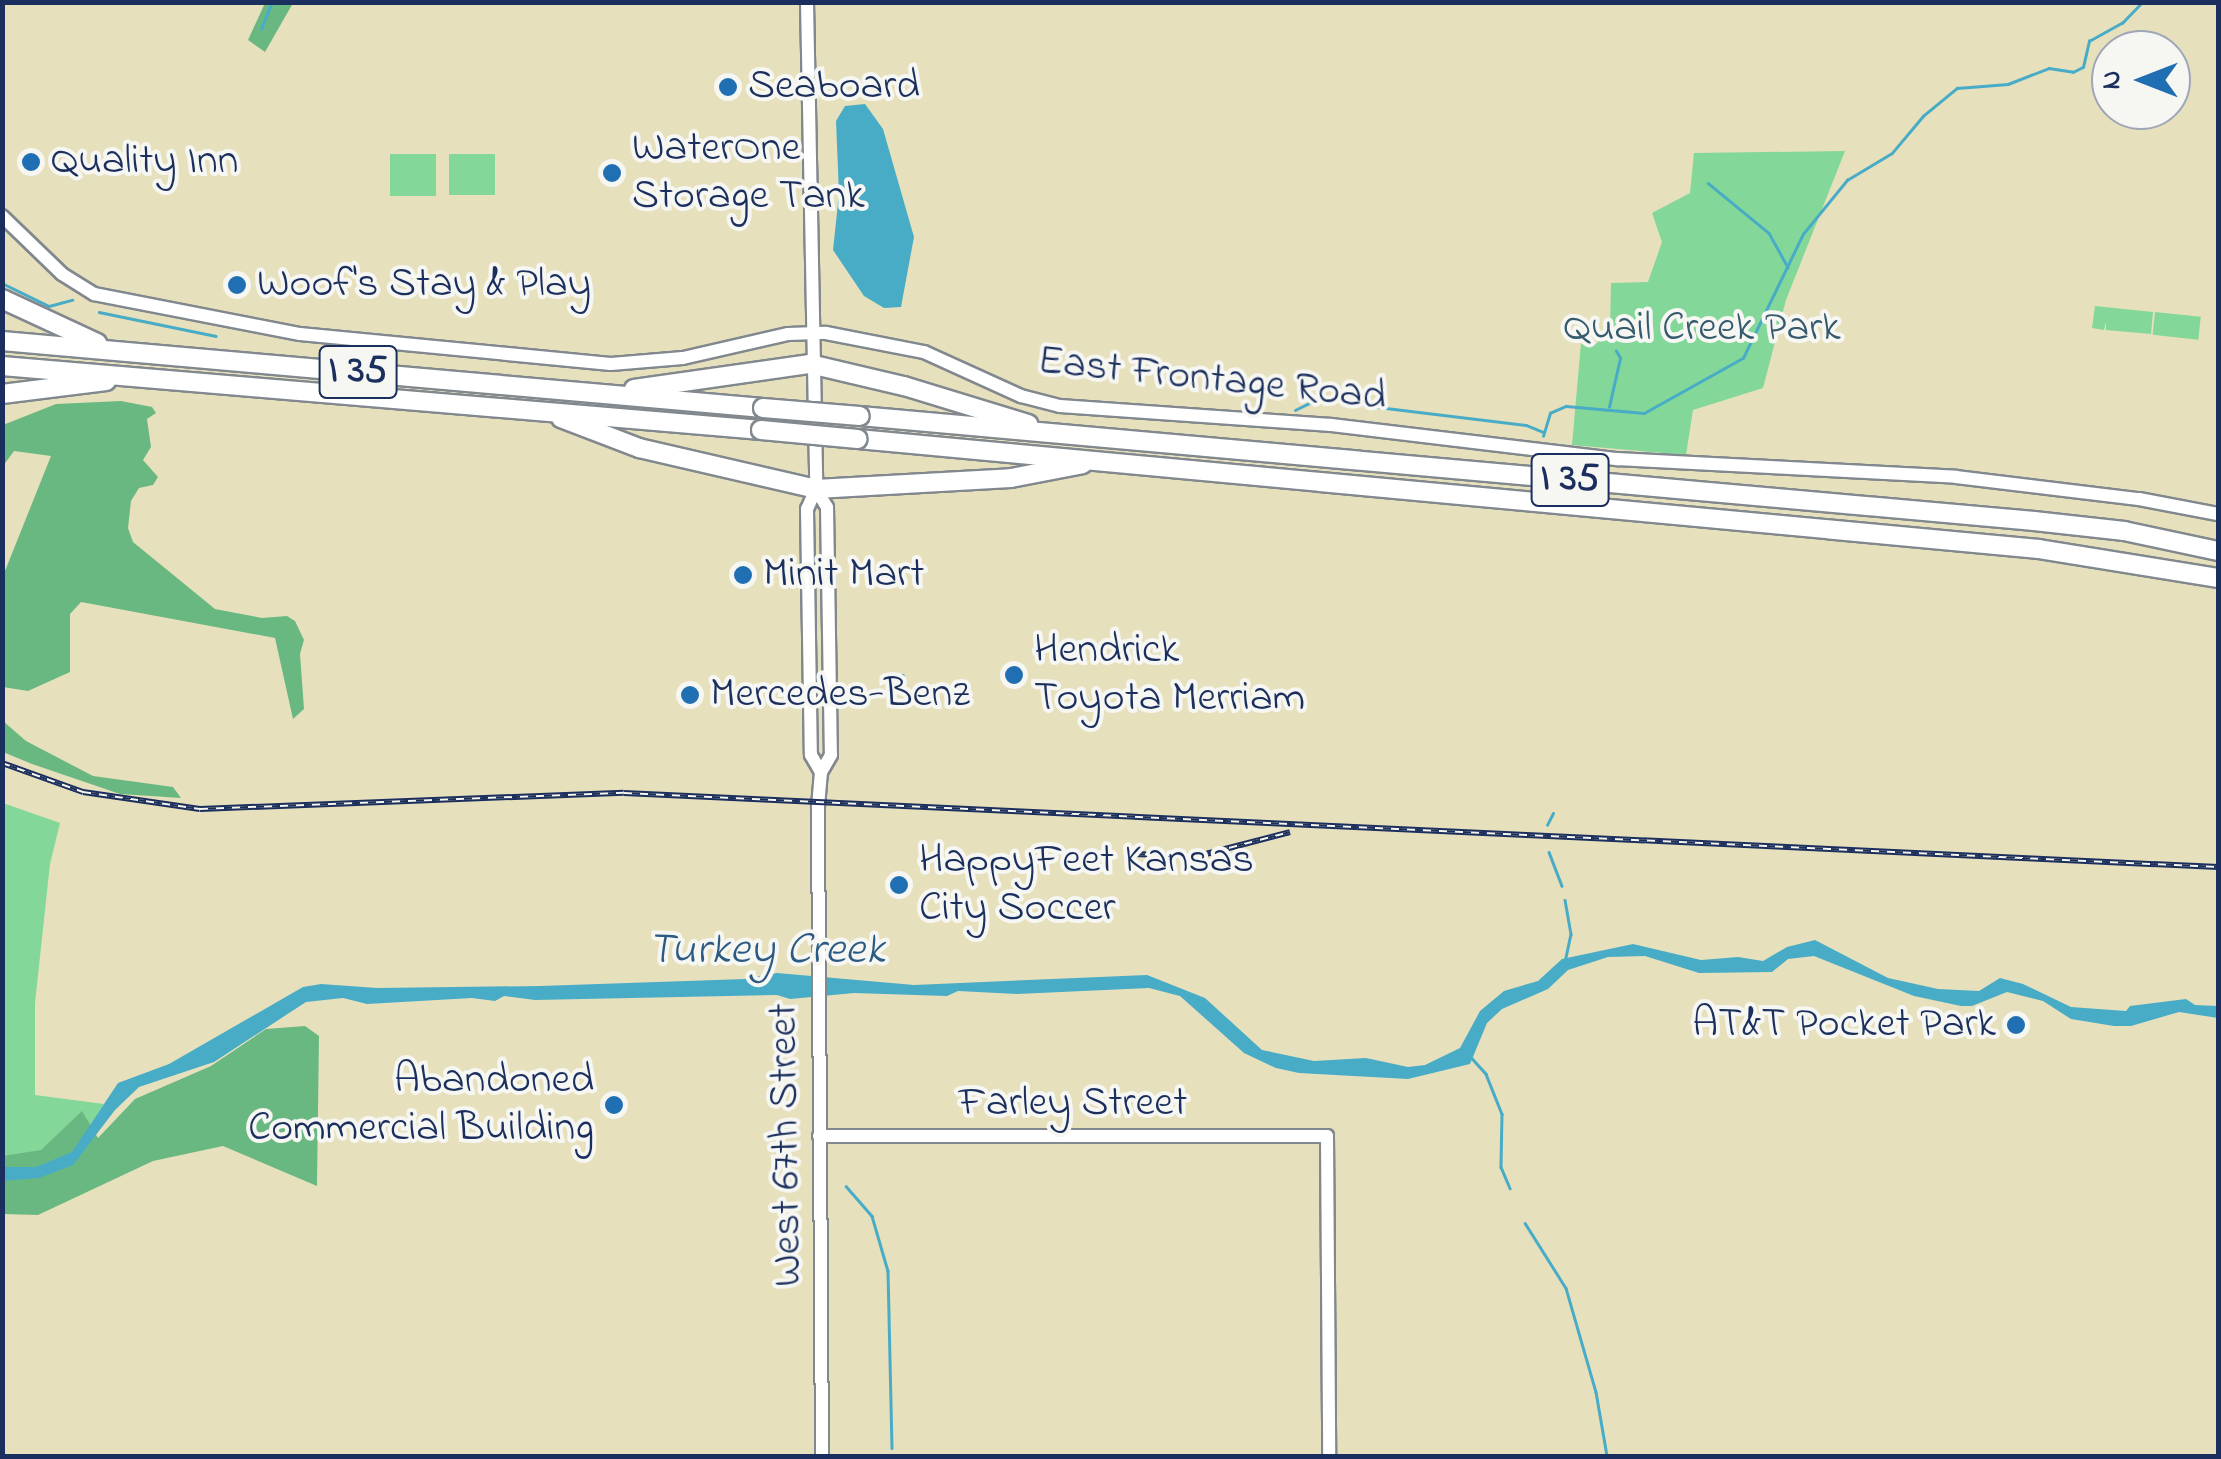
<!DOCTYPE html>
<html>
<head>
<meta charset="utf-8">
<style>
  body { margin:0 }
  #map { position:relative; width:2221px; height:1459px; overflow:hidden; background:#e7e0bd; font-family:"Indie Flower",sans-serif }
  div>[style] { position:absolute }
  .green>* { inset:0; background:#83d799; transform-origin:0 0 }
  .forest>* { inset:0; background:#6ab881 }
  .water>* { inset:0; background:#48acc7 }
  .stream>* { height:2.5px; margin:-1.25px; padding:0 1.25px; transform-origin:1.25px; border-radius:1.25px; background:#48acc7 }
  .roads { filter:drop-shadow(2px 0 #81888e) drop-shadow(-2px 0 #81888e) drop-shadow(0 2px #81888e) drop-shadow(0 -2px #81888e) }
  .minor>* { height:12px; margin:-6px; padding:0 6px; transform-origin:6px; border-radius:6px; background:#fff }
  .highway>* { height:18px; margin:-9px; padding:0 9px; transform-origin:9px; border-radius:9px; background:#fff }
  .rail>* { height:6px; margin-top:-3px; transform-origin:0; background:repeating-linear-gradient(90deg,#f6f6f2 0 8px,#1b2f5e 0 16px); box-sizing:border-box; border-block:2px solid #1b2f5e }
  .bridges { filter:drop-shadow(2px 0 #81888e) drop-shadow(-2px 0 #81888e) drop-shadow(0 2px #81888e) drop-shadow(0 -2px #81888e) }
  .highway-bridge>* { height:18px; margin:-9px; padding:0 9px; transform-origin:9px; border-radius:9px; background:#fff }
  .dots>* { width:28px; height:28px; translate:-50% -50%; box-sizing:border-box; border:5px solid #f6f6f2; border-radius:50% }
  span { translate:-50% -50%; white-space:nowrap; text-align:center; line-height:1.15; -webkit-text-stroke:8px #f6f6f2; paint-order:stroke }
  .shield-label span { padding:2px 8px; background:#f6f6f2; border:2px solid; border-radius:8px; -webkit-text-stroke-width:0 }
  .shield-label { font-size:40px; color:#1b2f5e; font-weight:700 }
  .poi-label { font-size:42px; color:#1b2f5e }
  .left { translate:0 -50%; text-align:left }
  .right { translate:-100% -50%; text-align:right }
  .park-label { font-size:42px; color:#35596d }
  .street-label { font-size:42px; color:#1b2f5e }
  .water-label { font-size:45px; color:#2b5b83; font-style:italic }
  .frame { position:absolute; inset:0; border:5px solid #1b2f5e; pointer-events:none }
  .north { position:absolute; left:2091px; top:30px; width:100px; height:100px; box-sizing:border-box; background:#f6f6f2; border:2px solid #9ea6b7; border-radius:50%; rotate:270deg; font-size:28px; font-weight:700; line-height:40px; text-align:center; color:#1b2f5e }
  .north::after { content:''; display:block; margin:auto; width:35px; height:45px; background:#1f6fb2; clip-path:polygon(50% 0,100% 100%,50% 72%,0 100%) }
</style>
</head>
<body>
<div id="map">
  <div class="green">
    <i style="clip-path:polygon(1845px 151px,1786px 300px,1763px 388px,1693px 410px,1686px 455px,1572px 445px,1581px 343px,1596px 344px,1610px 330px,1611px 283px,1648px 282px,1662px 242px,1652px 213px,1690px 193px,1694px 153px)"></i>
    <i style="left:436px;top:154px;width:42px;height:46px;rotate:90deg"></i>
    <i style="left:495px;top:154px;width:41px;height:46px;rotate:90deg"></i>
    <i style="clip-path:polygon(2095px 306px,2153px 312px,2151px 334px,2106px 330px,2106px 322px,2104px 330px,2092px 328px)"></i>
    <i style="left:2155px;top:312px;width:46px;height:23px;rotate:6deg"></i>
    <i style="clip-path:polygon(3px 803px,60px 823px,50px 864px,35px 1003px,35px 1095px,104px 1104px,72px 1152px,3px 1168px)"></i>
  </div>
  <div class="forest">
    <i style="clip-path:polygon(265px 3px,293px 3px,265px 52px,248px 40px)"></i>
    <i style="clip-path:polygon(121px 401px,152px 407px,156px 413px,147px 419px,151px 447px,143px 460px,158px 477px,153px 485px,139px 488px,131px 501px,128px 528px,133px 542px,215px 609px,262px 618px,287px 616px,295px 621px,304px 640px,300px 654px,304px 709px,293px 719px,275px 638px,81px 602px,70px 614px,70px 672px,28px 691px,3px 687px,3px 576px,51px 456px,14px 451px,3px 466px,3px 425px,56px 404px)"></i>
    <i style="clip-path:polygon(3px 721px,26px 741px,93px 776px,173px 787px,181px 798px,120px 794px,32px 764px,3px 752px)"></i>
    <i style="clip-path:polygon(305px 1026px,319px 1036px,317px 1186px,223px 1146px,153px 1161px,38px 1215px,3px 1214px,3px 1156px,41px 1150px,82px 1111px,98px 1138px,135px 1099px,211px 1066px,266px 1029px)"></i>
  </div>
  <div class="water">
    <i style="clip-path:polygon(865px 104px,883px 129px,914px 237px,901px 307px,884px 308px,864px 296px,833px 250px,839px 194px,836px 121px,845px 106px)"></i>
    <i style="clip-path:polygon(1815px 940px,1888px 978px,1938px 989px,1979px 991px,2000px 978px,2023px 984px,2071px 1007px,2126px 1011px,2130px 1006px,2186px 999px,2195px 1005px,2218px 1006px,2218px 1018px,2179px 1012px,2131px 1026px,2114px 1026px,2071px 1019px,2043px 1001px,2007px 992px,1972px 1006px,1961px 1006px,1914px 996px,1814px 956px,1788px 959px,1772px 972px,1699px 973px,1645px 956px,1608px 957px,1568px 970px,1548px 989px,1502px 1009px,1487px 1023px,1470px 1064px,1408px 1079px,1299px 1073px,1276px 1068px,1244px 1053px,1180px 996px,1149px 988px,1017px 994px,958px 991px,947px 996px,854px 993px,790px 999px,777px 995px,535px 1000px,504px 996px,495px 1001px,472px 998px,367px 1004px,343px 998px,306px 1002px,214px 1062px,139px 1087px,115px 1110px,73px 1165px,39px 1178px,3px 1181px,2px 1167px,36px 1167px,72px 1152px,118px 1083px,169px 1064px,303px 987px,321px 984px,377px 988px,540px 986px,745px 979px,777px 973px,914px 985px,1147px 975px,1205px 998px,1262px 1050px,1314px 1061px,1366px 1058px,1408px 1067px,1425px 1065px,1460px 1048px,1480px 1011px,1504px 991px,1538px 981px,1562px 959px,1633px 944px,1701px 960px,1738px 957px,1763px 961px,1787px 947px)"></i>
  </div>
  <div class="stream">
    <i style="left:261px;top:29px;width:29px;rotate:-68deg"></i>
    <i style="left:1708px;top:183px;width:79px;rotate:39.3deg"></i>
    <i style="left:1769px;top:233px;width:39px;rotate:61deg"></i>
    <i style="left:2px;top:283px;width:52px;rotate:26.1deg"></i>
    <i style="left:49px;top:306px;width:24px;rotate:-15deg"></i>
    <i style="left:99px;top:312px;width:119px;rotate:11.6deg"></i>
    <i style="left:1353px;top:404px;width:174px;rotate:6.9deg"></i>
    <i style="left:1526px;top:425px;width:18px;rotate:22deg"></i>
    <i style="left:1609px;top:407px;width:50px;rotate:-77.3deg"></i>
    <i style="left:1620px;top:358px;width:8px;rotate:-120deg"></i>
    <i style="left:1295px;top:410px;width:30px;rotate:-26deg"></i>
    <i style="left:1543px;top:436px;width:24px;rotate:-73deg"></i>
    <i style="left:1550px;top:413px;width:17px;rotate:-24deg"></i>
    <i style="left:1566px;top:406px;width:78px;rotate:5.1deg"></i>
    <i style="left:1644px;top:413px;width:113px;rotate:-29.1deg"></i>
    <i style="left:1743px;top:358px;width:138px;rotate:-64.2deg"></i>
    <i style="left:1803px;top:234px;width:70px;rotate:-50.8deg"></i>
    <i style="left:1847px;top:180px;width:52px;rotate:-31deg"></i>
    <i style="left:1892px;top:153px;width:48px;rotate:-50deg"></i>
    <i style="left:1923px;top:116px;width:44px;rotate:-39.5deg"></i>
    <i style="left:1957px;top:88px;width:51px;rotate:-4.5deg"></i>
    <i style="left:2008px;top:84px;width:44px;rotate:-21.3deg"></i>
    <i style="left:2049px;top:68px;width:24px;rotate:9deg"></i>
    <i style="left:2073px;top:72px;width:11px;rotate:-27deg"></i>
    <i style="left:2083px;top:67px;width:27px;rotate:-77deg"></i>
    <i style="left:2089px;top:41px;width:38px;rotate:-29deg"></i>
    <i style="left:2122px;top:23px;width:29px;rotate:-46deg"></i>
    <i style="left:903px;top:675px;width:3px;rotate:90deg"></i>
    <i style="left:1547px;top:825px;width:13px;rotate:-63deg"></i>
    <i style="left:1549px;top:852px;width:36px;rotate:69deg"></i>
    <i style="left:1565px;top:900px;width:35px;rotate:80deg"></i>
    <i style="left:1571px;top:934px;width:25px;rotate:102deg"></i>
    <i style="left:1470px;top:1056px;width:24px;rotate:48deg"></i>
    <i style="left:1486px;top:1074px;width:43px;rotate:68.2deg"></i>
    <i style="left:1502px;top:1114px;width:53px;rotate:91.1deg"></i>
    <i style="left:1501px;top:1167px;width:23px;rotate:67deg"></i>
    <i style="left:846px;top:1186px;width:40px;rotate:49deg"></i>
    <i style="left:872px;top:1216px;width:57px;rotate:73.8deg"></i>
    <i style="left:888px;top:1271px;width:177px;rotate:88.7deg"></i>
    <i style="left:1525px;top:1223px;width:77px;rotate:57.8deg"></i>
    <i style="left:1566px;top:1288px;width:108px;rotate:73.9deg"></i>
    <i style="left:1596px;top:1392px;width:65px;rotate:80.2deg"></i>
  </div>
  <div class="roads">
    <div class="minor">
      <i style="left:807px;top:2px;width:487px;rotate:88.9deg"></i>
      <i style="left:816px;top:489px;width:22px;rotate:114deg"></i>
      <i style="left:807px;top:509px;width:246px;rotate:89.1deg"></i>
      <i style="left:811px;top:755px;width:20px;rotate:60deg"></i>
      <i style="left:2px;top:216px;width:83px;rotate:44deg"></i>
      <i style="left:62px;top:274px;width:38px;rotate:32deg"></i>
      <i style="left:94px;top:294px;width:210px;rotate:11deg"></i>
      <i style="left:300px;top:334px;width:312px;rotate:5.5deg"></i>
      <i style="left:611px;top:364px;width:72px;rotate:-4.8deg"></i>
      <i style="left:683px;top:358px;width:108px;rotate:-12.9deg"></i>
      <i style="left:788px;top:334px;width:38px;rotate:-2deg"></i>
      <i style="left:826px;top:333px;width:100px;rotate:11deg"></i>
      <i style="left:924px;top:352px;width:107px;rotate:24.4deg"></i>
      <i style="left:1021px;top:396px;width:40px;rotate:14.4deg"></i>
      <i style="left:1060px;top:406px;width:272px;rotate:4deg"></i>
      <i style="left:1331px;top:425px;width:289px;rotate:6.8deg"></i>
      <i style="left:1618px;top:459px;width:338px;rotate:3deg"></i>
      <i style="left:1956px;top:477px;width:184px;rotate:6.9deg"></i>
      <i style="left:2139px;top:499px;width:80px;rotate:10.8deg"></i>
      <i style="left:816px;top:489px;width:21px;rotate:59deg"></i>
      <i style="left:827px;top:507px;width:248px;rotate:89.1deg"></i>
      <i style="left:831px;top:755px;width:20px;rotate:120deg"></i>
      <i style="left:821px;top:772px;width:36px;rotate:95deg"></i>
      <i style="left:818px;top:808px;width:648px;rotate:89.65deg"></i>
      <i style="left:819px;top:1136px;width:508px"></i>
      <i style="left:1327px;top:1136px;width:320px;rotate:89.6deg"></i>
    </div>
    <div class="highway">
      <i style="left:2px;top:299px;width:105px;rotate:24.9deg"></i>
      <i style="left:2px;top:341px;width:764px;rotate:5.03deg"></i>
      <i style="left:2px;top:366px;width:762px;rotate:4.82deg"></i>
      <i style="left:634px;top:389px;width:178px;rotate:-8.1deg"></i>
      <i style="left:810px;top:364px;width:97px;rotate:13.2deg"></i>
      <i style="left:904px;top:386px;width:130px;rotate:17deg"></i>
      <i style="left:2px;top:394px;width:105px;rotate:-7.1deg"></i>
      <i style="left:860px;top:416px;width:1179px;rotate:5.11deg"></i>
      <i style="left:2034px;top:521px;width:91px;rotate:6.3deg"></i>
      <i style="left:2124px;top:531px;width:96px;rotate:12deg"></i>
      <i style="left:561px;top:418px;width:84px;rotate:21deg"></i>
      <i style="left:639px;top:448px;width:182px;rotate:13deg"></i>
      <i style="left:816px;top:489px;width:195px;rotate:-3.2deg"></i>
      <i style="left:1011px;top:478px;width:73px;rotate:-11deg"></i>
      <i style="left:858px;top:439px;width:1186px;rotate:5.32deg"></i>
      <i style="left:2039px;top:549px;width:181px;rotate:9.2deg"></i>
    </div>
  </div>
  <div class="rail">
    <i style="left:2px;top:763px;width:86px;rotate:19.7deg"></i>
    <i style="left:83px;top:792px;width:118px;rotate:8.3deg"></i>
    <i style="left:200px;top:809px;width:424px;rotate:-2.2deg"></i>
    <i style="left:624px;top:793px;width:1596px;rotate:2.66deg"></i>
    <i style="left:1129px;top:854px;width:69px;rotate:1.7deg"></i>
    <i style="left:1198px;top:856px;width:95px;rotate:-14.6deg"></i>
  </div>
  <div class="bridges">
    <div class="highway-bridge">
      <i style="left:763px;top:408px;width:97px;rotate:4.7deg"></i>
      <i style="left:761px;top:430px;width:97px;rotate:5.3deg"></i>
    </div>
  </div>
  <div class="dots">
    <i style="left:728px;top:87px;background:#1f6fb2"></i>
    <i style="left:31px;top:162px;background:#1f6fb2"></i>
    <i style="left:612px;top:173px;background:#1f6fb2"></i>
    <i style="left:237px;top:285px;background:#1f6fb2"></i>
    <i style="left:743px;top:575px;background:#1f6fb2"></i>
    <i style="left:1014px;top:675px;background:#1f6fb2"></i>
    <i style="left:690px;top:695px;background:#1f6fb2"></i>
    <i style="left:899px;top:885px;background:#1f6fb2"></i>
    <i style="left:2016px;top:1025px;background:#1f6fb2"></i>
    <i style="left:614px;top:1105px;background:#1f6fb2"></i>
  </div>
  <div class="shield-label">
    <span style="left:358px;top:372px">I 35</span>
    <span style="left:1570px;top:480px">I 35</span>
  </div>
  <div class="poi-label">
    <span class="left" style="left:748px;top:87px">Seaboard</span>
    <span class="left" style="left:632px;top:173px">WaterOne<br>Storage Tank</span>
    <span class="left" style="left:51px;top:162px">Quality Inn</span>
    <span class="left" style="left:257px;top:285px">Woof's Stay &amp; Play</span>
    <span class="left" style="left:763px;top:575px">Minit Mart</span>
    <span class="left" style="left:1034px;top:675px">Hendrick<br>Toyota Merriam</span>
    <span class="left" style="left:710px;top:695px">Mercedes-Benz</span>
    <span class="left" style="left:919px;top:885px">HappyFeet Kansas<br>City Soccer</span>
    <span class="right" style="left:1996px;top:1025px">AT&amp;T Pocket Park</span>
    <span class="right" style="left:594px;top:1105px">Abandoned<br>Commercial Building</span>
  </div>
  <div class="park-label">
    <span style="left:1702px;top:329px">Quail Creek Park</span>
  </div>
  <div class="street-label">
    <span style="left:1212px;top:380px;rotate:6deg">East Frontage Road</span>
    <span style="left:1073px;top:1104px">Farley Street</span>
    <span style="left:787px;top:1145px;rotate:-91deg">West 67th Street</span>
  </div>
  <div class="water-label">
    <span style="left:766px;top:952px">Turkey Creek</span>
  </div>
  <div class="frame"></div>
  <div class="north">N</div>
</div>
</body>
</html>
